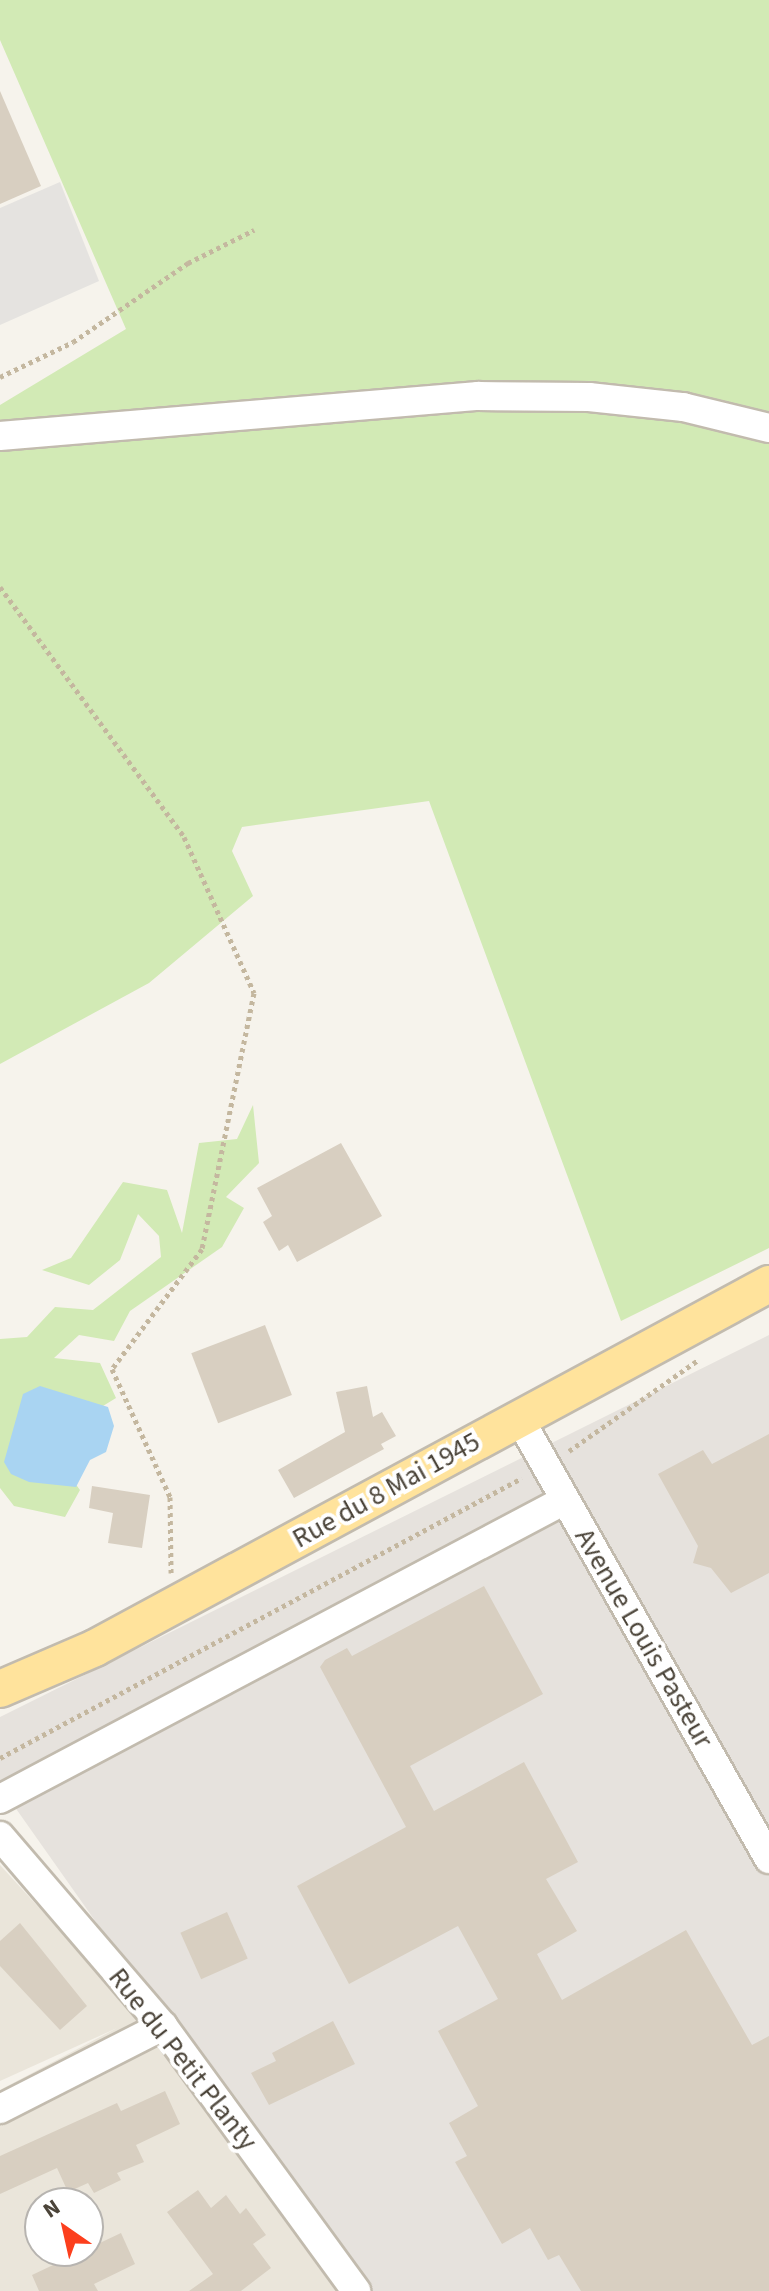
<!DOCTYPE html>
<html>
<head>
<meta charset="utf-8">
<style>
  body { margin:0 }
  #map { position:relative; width:769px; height:2291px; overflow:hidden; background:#f6f3ec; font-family:"Source Sans 3",sans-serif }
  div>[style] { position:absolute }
  .residential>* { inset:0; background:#eae5da }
  .industrial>* { inset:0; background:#e6e2dd }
  .green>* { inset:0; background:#d2eab5 }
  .parking>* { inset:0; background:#e5e3e0 }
  .water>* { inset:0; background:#a9d4f2 }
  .building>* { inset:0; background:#d8cfc1; transform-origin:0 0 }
  .path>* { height:5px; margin-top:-2.5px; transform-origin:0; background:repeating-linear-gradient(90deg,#c4b79f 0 4px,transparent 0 8px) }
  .roads { filter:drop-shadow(2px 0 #c2bbae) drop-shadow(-2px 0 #c2bbae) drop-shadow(0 2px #c2bbae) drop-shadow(0 -2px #c2bbae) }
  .minor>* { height:28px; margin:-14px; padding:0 14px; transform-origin:14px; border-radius:14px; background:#fff }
  .major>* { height:36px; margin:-18px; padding:0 18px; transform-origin:18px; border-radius:18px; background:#ffe39c }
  span { translate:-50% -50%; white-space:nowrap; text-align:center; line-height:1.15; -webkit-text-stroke:8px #fff; paint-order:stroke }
  .street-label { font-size:28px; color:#4b4439 }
  .north { position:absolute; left:24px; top:2187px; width:80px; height:80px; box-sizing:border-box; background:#fff; border:2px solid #b7b4b0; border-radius:50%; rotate:326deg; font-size:22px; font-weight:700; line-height:32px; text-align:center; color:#4b4439 }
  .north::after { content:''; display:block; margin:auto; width:28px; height:36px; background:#fc3f1d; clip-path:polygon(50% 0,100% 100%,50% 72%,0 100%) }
</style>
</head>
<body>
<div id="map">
  <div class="residential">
    <i style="clip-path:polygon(evenodd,0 1865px,139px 2017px,336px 2291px,0 2291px,0 2090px,117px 2028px,0 2081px,0 1865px,40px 2203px,88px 2203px,88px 2251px,40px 2251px,40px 2203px)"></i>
  </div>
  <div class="industrial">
    <i style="clip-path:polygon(769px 1335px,769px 2291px,339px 2291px,170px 2027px,0 1786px,0 1717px)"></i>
  </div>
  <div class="green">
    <i style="clip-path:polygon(0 0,769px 0,769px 1248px,621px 1321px,429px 801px,242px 827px,232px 851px,253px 896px,149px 983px,0 1064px,0 405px,126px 329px,0 40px)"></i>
    <i style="clip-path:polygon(253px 1105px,259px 1163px,226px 1197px,244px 1208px,222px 1247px,130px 1311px,114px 1341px,79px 1335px,54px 1358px,100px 1363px,116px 1398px,85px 1417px,63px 1467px,80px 1490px,65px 1517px,14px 1506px,0 1488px,0 1339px,27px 1337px,55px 1307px,93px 1310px,161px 1257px,159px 1236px,138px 1214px,120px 1260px,89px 1285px,42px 1270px,71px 1258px,123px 1182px,167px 1190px,182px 1233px,199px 1143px,237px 1139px)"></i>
  </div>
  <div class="parking">
    <i style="clip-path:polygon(60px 182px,99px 281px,0 325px,0 208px)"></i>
  </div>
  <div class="water">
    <i style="clip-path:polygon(40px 1386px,108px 1407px,114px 1426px,106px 1452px,90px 1460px,76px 1487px,29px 1482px,11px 1474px,4px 1462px,23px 1394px)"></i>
  </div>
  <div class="building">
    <i style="clip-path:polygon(0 91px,41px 186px,0 204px)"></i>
    <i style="clip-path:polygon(341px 1143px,382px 1216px,297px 1262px,288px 1245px,279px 1251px,263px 1222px,272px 1216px,257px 1188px)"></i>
    <i style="left:265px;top:1325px;width:75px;height:79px;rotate:69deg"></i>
    <i style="clip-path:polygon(367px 1386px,373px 1417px,382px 1412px,396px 1436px,381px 1444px,384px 1449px,294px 1498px,278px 1470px,345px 1432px,336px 1392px)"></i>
    <i style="clip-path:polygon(769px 1434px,769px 1573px,731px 1593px,711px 1568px,693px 1563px,698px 1546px,658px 1474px,703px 1450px,712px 1464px)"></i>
    <i style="clip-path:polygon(92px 1486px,150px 1495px,142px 1548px,108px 1543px,113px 1513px,89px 1508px)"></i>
    <i style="clip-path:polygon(484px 1586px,543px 1694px,410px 1766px,434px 1811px,524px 1762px,578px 1862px,546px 1879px,577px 1931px,537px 1954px,562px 2000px,686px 1930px,752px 2045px,769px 2036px,769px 2291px,581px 2291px,559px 2255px,548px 2260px,530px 2228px,502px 2244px,455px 2162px,467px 2156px,449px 2123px,478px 2106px,438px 2031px,498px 1999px,458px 1926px,349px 1984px,297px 1886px,406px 1827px,320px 1667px,325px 1660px,347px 1648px,352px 1656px)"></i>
    <i style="left:227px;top:1912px;width:51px;height:51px;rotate:66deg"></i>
    <i style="clip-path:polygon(20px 1923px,87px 2006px,60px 2030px,0 1966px,0 1941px)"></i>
    <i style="clip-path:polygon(333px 2021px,355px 2064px,269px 2105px,251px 2073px,276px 2061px,272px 2053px)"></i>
    <i style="clip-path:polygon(165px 2091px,180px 2124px,136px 2145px,144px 2162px,117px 2173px,121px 2180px,94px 2193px,88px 2183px,68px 2192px,57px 2168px,0 2194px,0 2156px,117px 2103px,121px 2111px)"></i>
    <i style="clip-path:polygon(198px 2190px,211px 2208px,226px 2195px,240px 2214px,246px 2208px,266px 2235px,253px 2244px,271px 2268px,241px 2291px,189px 2291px,213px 2274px,167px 2212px)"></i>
    <i style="clip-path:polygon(121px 2233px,135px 2264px,94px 2284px,98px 2291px,39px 2291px,32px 2275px)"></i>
  </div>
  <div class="path">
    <i style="left:0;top:377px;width:81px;rotate:-25.6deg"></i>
    <i style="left:73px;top:342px;width:140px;rotate:-34.5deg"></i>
    <i style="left:188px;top:263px;width:74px;rotate:-26.6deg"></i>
    <i style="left:0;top:587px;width:310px;rotate:53.6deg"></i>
    <i style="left:184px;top:837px;width:171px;rotate:65.8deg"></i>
    <i style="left:254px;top:993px;width:261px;rotate:101.5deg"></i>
    <i style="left:202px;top:1249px;width:150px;rotate:126.9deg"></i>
    <i style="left:112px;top:1369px;width:141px;rotate:65.6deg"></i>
    <i style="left:170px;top:1497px;width:76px;rotate:89.2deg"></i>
    <i style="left:569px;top:1451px;width:158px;rotate:-35.2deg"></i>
    <i style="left:0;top:1758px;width:592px;rotate:-28.21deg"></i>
  </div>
  <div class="roads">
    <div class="minor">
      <i style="left:0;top:436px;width:480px;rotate:-4.8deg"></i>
      <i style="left:478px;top:396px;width:111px;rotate:0.5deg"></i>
      <i style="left:589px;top:397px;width:95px;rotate:6.1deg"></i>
      <i style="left:683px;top:407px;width:89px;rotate:13.7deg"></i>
      <i style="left:519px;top:1418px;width:507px;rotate:60.45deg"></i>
      <i style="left:0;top:1799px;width:639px;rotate:-27.89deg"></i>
      <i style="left:0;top:1836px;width:250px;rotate:49.4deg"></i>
      <i style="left:163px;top:2026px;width:328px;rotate:53.9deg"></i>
      <i style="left:0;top:2109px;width:183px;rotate:-27deg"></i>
    </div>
    <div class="major">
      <i style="left:0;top:1689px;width:103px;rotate:-23.3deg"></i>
      <i style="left:95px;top:1648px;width:766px;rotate:-28.37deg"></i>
    </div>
  </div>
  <div class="street-label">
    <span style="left:386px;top:1490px;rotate:-29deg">Rue du 8 Mai 1945</span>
    <span style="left:644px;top:1638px;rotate:60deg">Avenue Louis Pasteur</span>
    <span style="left:183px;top:2059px;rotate:52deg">Rue du Petit Planty</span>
  </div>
  <div class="north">N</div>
</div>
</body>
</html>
